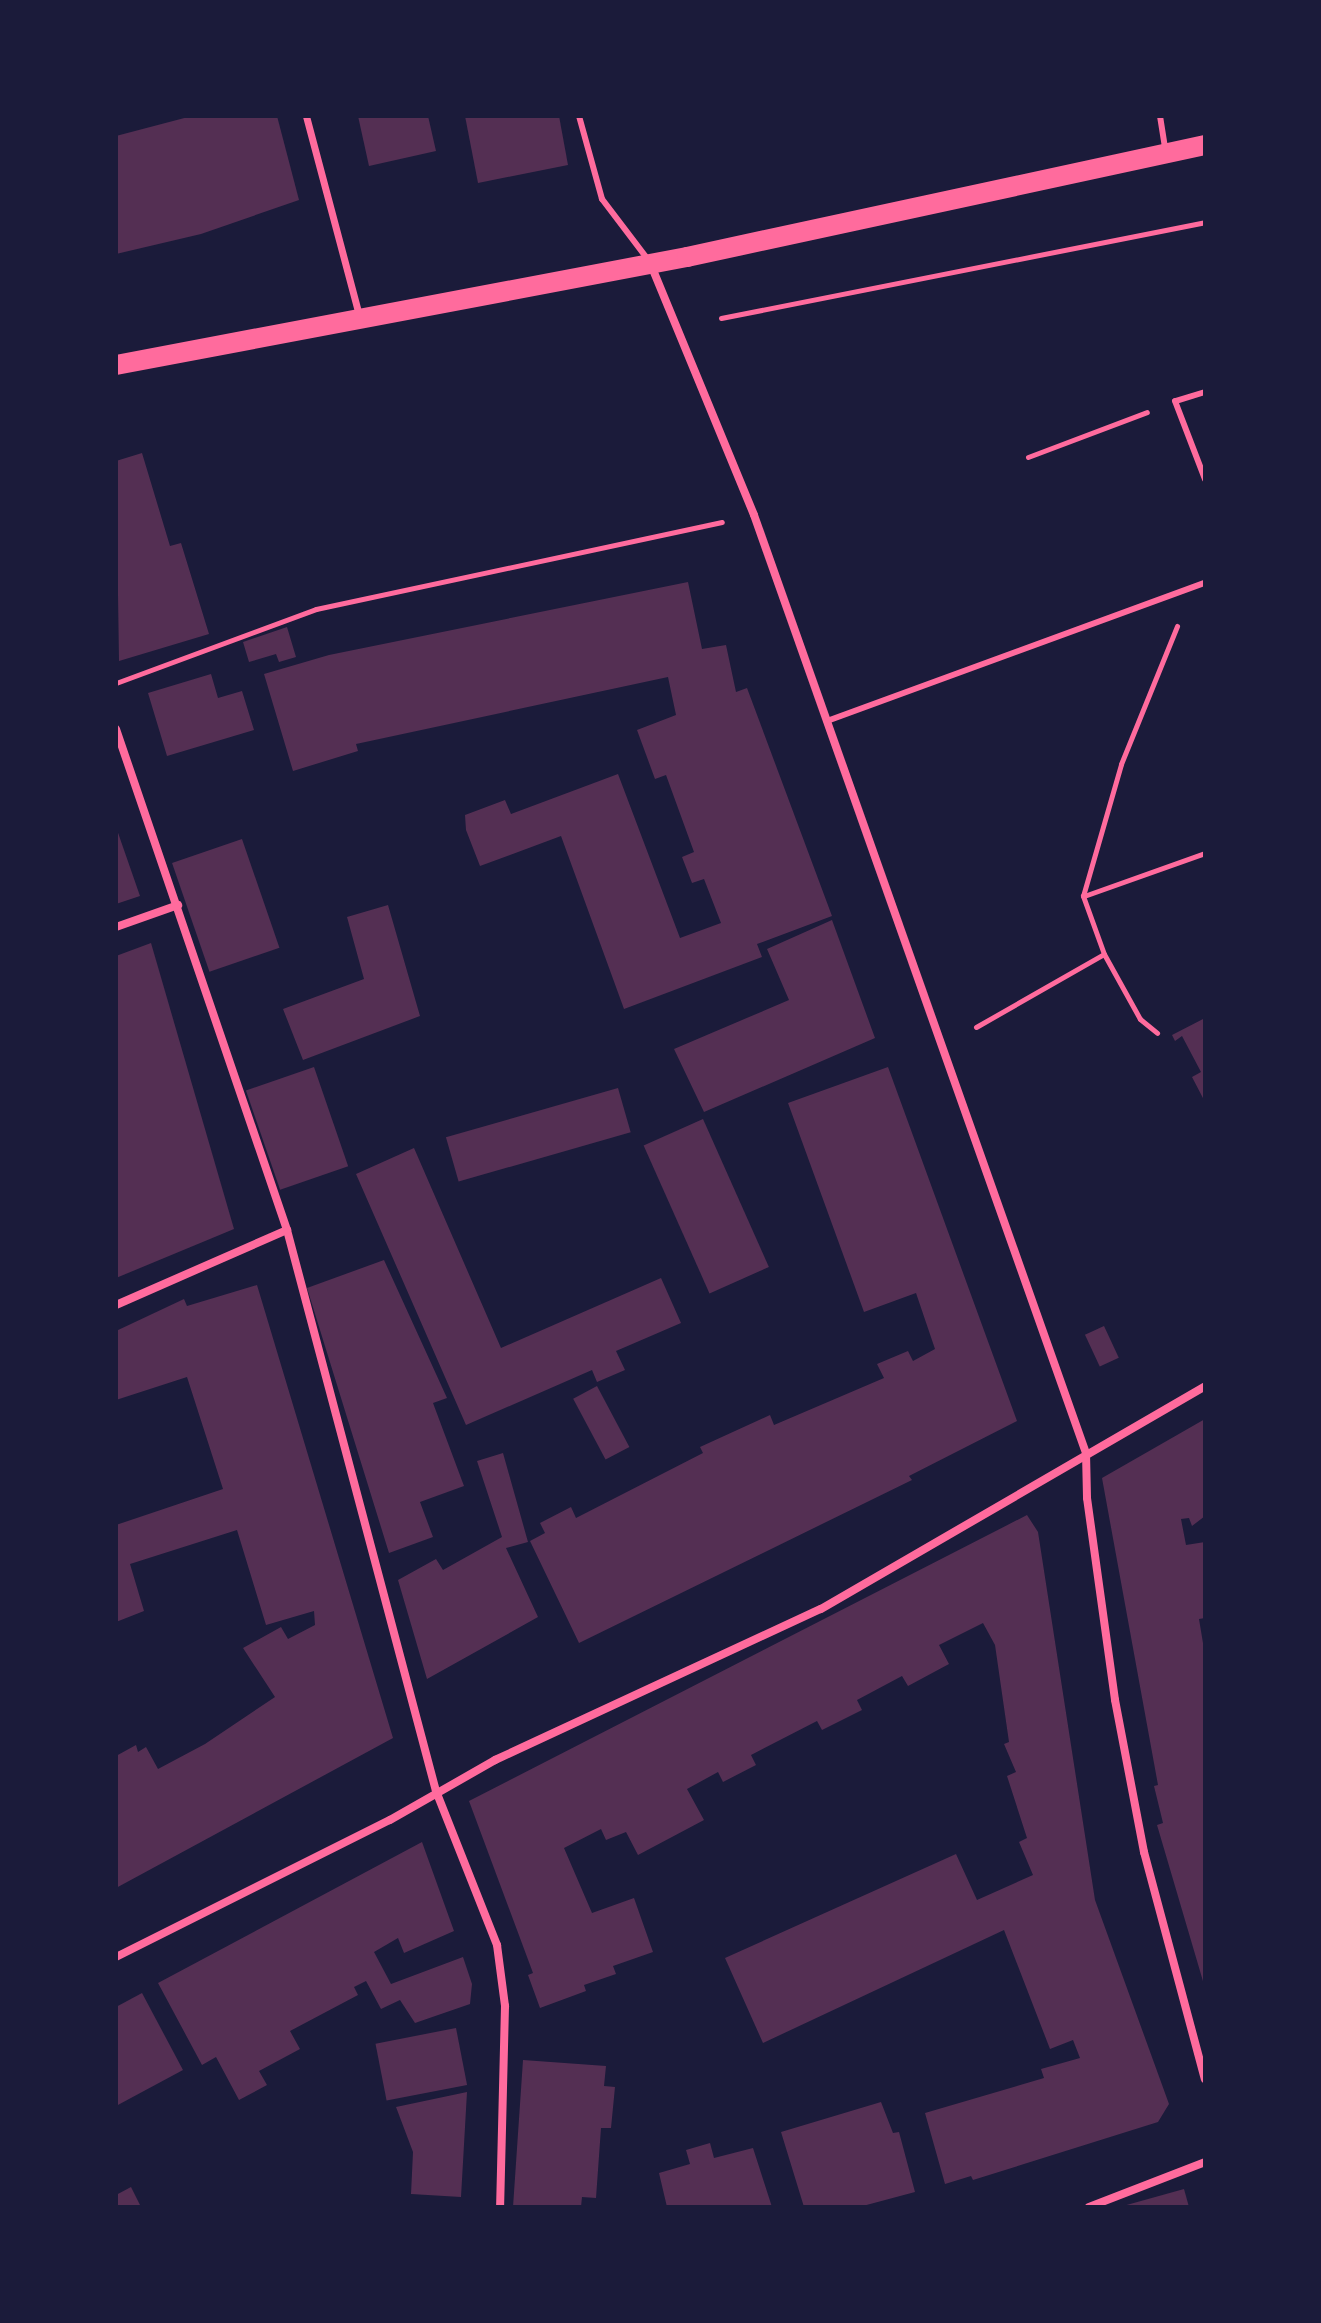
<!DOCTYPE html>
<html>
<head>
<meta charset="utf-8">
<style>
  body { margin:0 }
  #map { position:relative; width:1321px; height:2323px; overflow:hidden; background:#1b1b3a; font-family:"Space Grotesk",sans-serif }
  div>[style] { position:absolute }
  .building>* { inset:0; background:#542f53; transform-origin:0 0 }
  .path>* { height:5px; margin:-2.5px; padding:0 2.5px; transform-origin:2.5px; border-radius:2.5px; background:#ff6b9d }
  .service>* { height:6px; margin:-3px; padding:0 3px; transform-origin:3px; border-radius:3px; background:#ff6b9d }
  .pedestrian>* { height:7px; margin:-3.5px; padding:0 3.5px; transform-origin:3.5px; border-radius:3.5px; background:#ff6b9d }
  .minor>* { height:8px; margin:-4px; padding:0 4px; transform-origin:4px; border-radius:4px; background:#ff6b9d }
  .primary>* { height:20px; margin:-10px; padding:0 10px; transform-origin:10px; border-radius:10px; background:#ff6b9d }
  span { translate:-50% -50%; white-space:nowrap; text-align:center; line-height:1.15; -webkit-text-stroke:7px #1b1b3a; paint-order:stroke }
  .frame { position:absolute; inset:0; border:118px solid #1b1b3a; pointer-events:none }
</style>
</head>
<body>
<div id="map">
  <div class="building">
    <i style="clip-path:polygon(192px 116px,277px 116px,299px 200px,201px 234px,116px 254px,116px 136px)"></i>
    <i style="clip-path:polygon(358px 116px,428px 116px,436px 151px,369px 166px)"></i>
    <i style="clip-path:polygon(465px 116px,559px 116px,568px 165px,478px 183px)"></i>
    <i style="clip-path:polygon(142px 453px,170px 546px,181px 543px,209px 634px,119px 661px,116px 461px)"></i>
    <i style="clip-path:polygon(688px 582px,702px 649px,726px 645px,736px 692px,747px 688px,832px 916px,757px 944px,762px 957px,624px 1009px,561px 836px,480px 866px,466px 830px,465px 815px,505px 800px,511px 814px,618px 774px,680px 938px,721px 923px,704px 879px,692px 883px,682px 857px,694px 852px,666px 775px,655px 779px,637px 730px,676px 715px,668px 677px,356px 744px,358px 751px,293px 771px,264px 674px,329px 655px)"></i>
    <i style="clip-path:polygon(287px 627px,296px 657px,279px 662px,276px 654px,249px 662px,243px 642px)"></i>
    <i style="clip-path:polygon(211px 674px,218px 698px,242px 691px,254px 730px,167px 756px,148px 693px)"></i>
    <i style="clip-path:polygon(116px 827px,140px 896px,116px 904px)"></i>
    <i style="left:242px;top:839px;width:115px;height:74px;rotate:71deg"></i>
    <i style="clip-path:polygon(388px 905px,420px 1016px,303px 1060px,283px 1009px,364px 979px,347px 917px)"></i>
    <i style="clip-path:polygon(832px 920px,875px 1038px,704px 1112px,674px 1049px,789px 1000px,767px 949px)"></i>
    <i style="clip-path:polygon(151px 943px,234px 1229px,116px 1278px,116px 956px)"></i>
    <i style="clip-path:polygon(1205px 1018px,1205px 1102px,1192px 1077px,1201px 1072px,1182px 1036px,1175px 1041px,1172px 1035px)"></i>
    <i style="left:314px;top:1067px;width:105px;height:72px;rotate:71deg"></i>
    <i style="clip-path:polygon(888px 1067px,1017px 1421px,909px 1476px,912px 1480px,579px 1643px,530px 1541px,545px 1533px,540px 1523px,571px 1507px,576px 1518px,703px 1453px,700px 1447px,770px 1415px,774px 1425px,884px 1378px,877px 1364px,908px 1351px,913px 1361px,935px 1349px,916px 1293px,864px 1312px,788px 1103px)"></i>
    <i style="left:618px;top:1088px;width:46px;height:179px;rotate:74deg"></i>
    <i style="left:703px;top:1119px;width:162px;height:65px;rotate:66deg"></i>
    <i style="clip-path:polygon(414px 1148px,501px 1348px,661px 1278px,681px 1323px,616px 1351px,625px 1370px,597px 1382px,592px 1370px,466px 1425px,356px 1174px)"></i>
    <i style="clip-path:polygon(384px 1260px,447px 1398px,433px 1403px,464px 1486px,420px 1502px,433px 1537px,389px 1553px,307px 1288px)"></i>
    <i style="clip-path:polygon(257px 1285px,393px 1738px,116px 1888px,116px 1756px,136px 1745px,138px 1752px,146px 1747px,158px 1769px,205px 1744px,275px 1697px,243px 1648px,281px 1627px,288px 1639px,315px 1625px,314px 1611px,266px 1625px,237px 1530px,130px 1564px,144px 1611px,116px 1622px,116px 1525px,223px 1489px,187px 1377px,116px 1400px,116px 1331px,184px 1299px,187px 1306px)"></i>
    <i style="left:1104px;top:1326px;width:35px;height:21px;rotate:65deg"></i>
    <i style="left:597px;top:1386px;width:69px;height:27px;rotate:62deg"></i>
    <i style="clip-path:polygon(1205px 1419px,1205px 1516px,1192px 1526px,1189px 1518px,1181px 1519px,1186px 1545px,1205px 1542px,1205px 1618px,1199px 1619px,1205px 1655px,1205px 1988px,1157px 1825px,1163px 1823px,1154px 1786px,1158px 1785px,1102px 1478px)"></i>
    <i style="clip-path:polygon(503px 1453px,528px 1542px,506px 1548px,538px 1617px,427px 1679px,398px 1580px,436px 1559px,443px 1570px,502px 1537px,477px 1461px)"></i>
    <i style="clip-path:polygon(1027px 1515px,1038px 1532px,1095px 1900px,1169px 2104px,1158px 2122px,973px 2180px,971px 2176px,945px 2184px,925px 2113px,1044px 2078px,1041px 2069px,1080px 2058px,1073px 2040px,1050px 2049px,1004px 1930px,763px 2043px,725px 1958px,956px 1854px,977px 1900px,1033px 1875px,1019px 1842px,1027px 1838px,1007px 1776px,1016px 1772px,1004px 1744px,1009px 1742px,995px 1645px,983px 1623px,939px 1645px,949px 1664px,908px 1686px,902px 1676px,857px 1700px,862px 1710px,822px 1730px,817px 1721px,751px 1755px,756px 1765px,723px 1782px,718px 1772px,687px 1789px,704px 1820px,638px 1855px,626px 1832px,606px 1840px,601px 1829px,564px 1848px,592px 1913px,634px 1898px,653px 1952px,613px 1966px,616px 1974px,584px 1985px,586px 1991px,540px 2008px,528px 1975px,533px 1973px,469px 1801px)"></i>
    <i style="clip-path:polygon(422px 1842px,454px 1931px,404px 1953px,398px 1938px,374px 1952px,391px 1984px,463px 1957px,472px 1984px,470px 2004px,415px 2023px,400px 2000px,381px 2009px,366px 1981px,354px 1987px,358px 1995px,290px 2031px,300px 2049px,259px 2071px,267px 2085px,239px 2100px,216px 2057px,202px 2065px,158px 1983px)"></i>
    <i style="clip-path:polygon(142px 1993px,183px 2070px,116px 2106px,116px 2007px)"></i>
    <i style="left:456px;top:2028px;width:58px;height:82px;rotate:79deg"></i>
    <i style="clip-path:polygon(523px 2060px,606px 2066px,604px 2086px,615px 2087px,611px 2128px,601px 2128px,596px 2198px,582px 2197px,581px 2207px,513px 2207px)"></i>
    <i style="clip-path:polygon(467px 2092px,461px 2197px,411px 2194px,413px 2152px,396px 2107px)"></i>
    <i style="clip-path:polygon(881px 2102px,893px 2133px,899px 2132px,915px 2192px,859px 2207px,804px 2207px,781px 2132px)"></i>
    <i style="clip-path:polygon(710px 2143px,714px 2158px,753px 2148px,772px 2207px,667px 2207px,659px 2173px,690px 2164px,686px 2150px)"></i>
    <i style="clip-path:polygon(131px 2187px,141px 2207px,116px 2207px,116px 2195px)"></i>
    <i style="clip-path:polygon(1184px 2189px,1189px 2207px,1123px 2207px,1123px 2206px)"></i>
  </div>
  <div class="path">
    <i style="left:721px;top:318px;width:493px;rotate:-11.2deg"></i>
    <i style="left:1028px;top:457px;width:127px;rotate:-20.7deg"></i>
    <i style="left:116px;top:683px;width:213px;rotate:-20.3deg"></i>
    <i style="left:316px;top:609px;width:415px;rotate:-12.1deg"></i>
    <i style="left:1084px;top:896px;width:128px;rotate:-19.6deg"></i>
    <i style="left:1104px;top:954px;width:74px;rotate:61deg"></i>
    <i style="left:1140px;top:1019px;width:22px;rotate:39deg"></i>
    <i style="left:976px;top:1027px;width:147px;rotate:-29.7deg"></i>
    <i style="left:1104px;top:954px;width:62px;rotate:-109.9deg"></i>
    <i style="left:1083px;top:896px;width:137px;rotate:-73.9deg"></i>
    <i style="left:1121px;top:764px;width:149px;rotate:-67.9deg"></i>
  </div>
  <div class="service">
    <i style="left:579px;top:116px;width:86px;rotate:74.5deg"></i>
    <i style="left:602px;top:199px;width:78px;rotate:52.8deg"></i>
    <i style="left:1160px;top:116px;width:32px;rotate:81deg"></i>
    <i style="left:1205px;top:392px;width:31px;rotate:163deg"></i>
    <i style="left:1175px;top:401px;width:84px;rotate:69deg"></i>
    <i style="left:827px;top:721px;width:402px;rotate:-20.1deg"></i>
  </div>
  <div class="pedestrian">
    <i style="left:306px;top:116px;width:206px;rotate:75.1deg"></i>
  </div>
  <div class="minor">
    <i style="left:651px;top:265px;width:270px;rotate:67.6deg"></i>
    <i style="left:754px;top:515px;width:995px;rotate:70.51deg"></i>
    <i style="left:1086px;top:1453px;width:45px;rotate:88.7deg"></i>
    <i style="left:1087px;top:1498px;width:204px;rotate:82.1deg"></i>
    <i style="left:1115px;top:1700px;width:155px;rotate:79.2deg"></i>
    <i style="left:1144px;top:1852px;width:235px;rotate:75deg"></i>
    <i style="left:116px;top:729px;width:529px;rotate:71.15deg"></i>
    <i style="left:287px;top:1230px;width:580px;rotate:75.13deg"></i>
    <i style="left:436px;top:1791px;width:166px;rotate:68.4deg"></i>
    <i style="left:497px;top:1945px;width:62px;rotate:82.5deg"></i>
    <i style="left:505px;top:2006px;width:201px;rotate:91.4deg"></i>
    <i style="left:116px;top:927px;width:66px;rotate:-19.5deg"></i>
    <i style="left:116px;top:1305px;width:187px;rotate:-23.7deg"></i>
    <i style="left:116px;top:1957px;width:306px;rotate:-26.6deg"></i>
    <i style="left:390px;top:1820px;width:121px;rotate:-29.7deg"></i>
    <i style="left:495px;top:1760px;width:359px;rotate:-24.9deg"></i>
    <i style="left:821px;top:1609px;width:444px;rotate:-30.1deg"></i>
    <i style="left:1089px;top:2207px;width:124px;rotate:-21.2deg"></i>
  </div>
  <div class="primary">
    <i style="left:116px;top:365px;width:581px;rotate:-10.71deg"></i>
    <i style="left:687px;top:257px;width:530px;rotate:-12.2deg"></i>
  </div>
  <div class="frame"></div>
</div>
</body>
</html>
